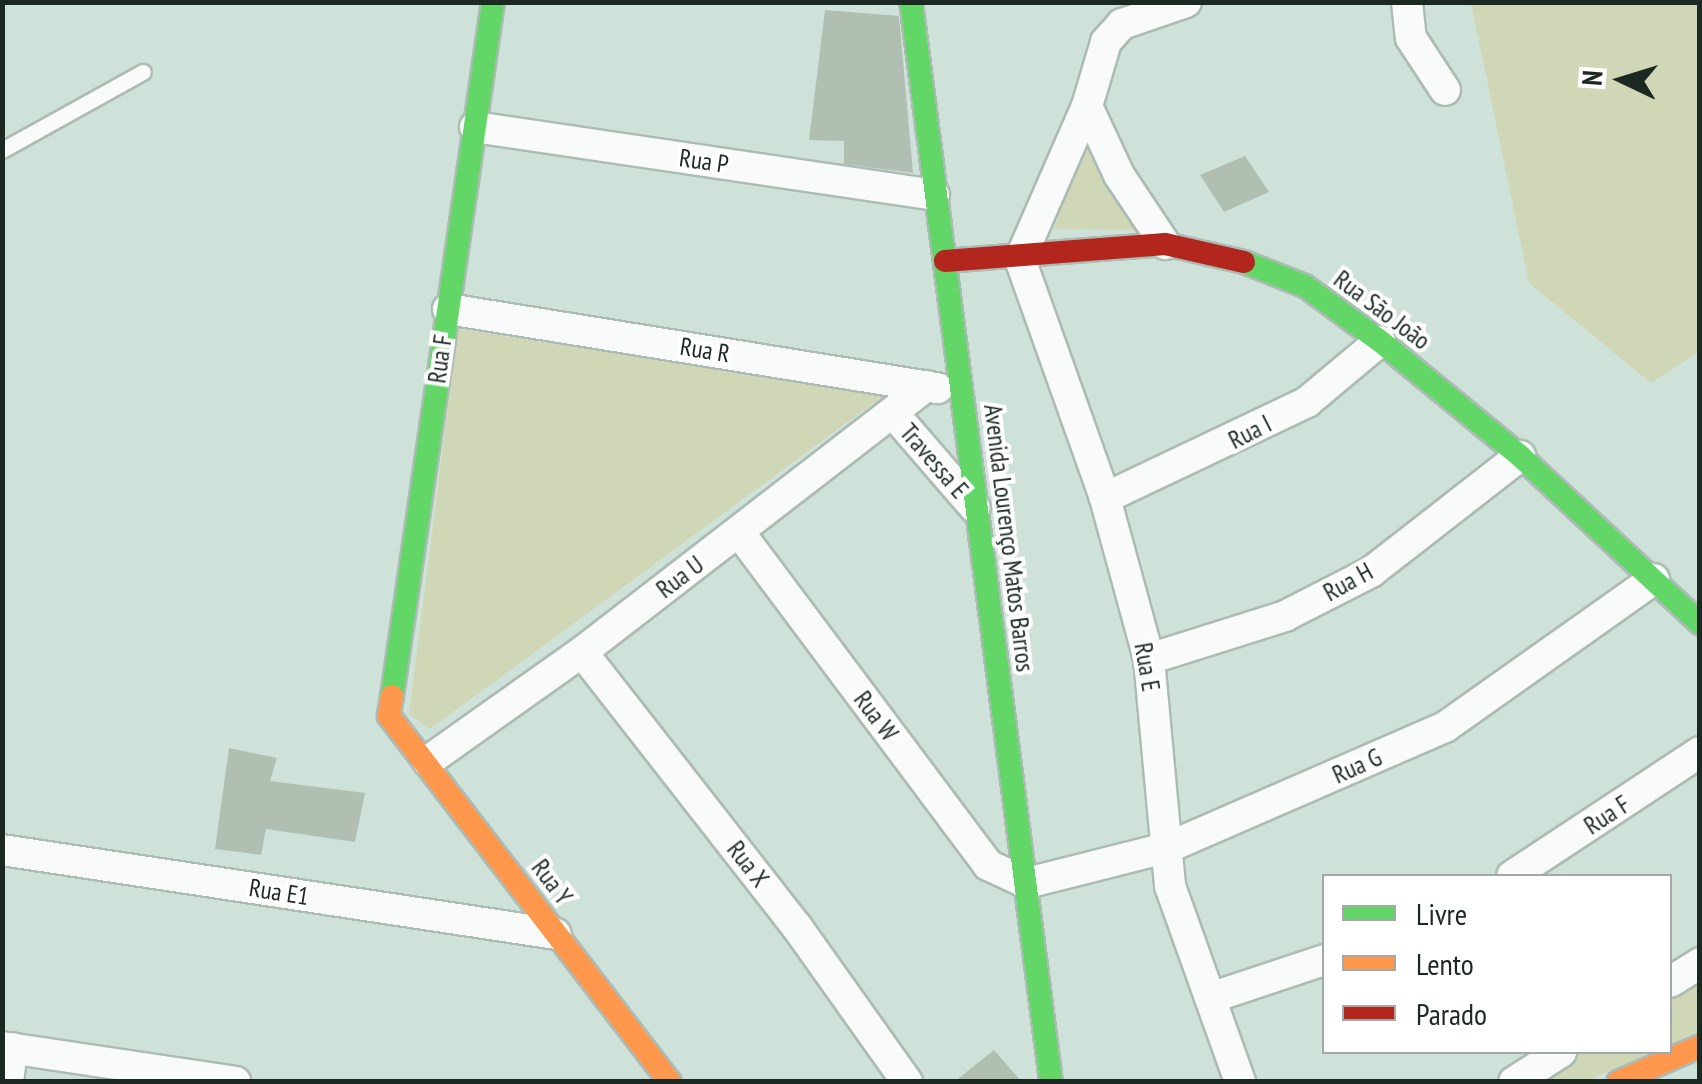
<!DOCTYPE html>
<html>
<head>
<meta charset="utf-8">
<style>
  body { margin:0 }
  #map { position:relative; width:1702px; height:1084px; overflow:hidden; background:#cfe2d9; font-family:"PT Sans Narrow",sans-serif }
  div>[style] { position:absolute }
  .green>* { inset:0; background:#cfd7b6 }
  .building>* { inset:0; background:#b0bfb2 }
  .roads { filter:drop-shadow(2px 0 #acbbb4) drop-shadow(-2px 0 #acbbb4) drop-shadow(0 2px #acbbb4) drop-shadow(0 -2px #acbbb4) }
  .lane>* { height:15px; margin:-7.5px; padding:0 7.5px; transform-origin:7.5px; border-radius:7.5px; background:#f8fbf9 }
  .street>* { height:30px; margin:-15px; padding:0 15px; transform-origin:15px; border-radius:15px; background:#f8fbf9 }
  .fast>* { height:22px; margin:-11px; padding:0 11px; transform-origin:11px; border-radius:11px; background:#63d668 }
  .slow>* { height:22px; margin:-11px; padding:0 11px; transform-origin:11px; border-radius:11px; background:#ff974d }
  .jam>* { height:22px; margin:-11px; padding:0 11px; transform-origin:11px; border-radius:11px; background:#b3261e }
  span { translate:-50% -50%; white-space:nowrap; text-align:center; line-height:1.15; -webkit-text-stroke:8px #fff; paint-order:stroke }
  .street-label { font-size:25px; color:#1b2922 }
  .frame { position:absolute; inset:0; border:5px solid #1b2922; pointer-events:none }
  .legend { position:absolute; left:1322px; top:874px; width:350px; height:180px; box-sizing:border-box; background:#fff; border:2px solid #a4a9a7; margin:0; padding:12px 18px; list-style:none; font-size:30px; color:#1b2922 }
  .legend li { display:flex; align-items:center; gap:20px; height:50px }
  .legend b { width:50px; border:2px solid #a4a9a7 }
  .north { position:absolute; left:1572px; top:30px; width:100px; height:100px; -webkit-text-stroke:8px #fff; paint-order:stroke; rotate:274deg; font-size:28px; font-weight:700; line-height:40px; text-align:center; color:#1b2922 }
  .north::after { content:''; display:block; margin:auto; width:35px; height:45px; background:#1b2922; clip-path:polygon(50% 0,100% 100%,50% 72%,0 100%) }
</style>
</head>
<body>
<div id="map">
  <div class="green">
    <i style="clip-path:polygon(1471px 3px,1699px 3px,1699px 352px,1651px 383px,1529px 283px)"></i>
    <i style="clip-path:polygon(1086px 142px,1138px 230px,1054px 229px)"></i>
    <i style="clip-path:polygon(458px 329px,886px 394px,430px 729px,409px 714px)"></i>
    <i style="clip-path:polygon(1699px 975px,1699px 1030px,1670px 1044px,1670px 992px)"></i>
    <i style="clip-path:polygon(1574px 1052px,1652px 1052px,1587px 1081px,1536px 1082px)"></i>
  </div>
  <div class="building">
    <i style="clip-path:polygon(825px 10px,899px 16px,913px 173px,844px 164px,844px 141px,809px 140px)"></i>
    <i style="clip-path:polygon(1245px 156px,1269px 192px,1224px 212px,1200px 175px)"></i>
    <i style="clip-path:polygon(229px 748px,277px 758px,270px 781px,365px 793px,355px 842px,266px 829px,261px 855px,215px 849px)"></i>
    <i style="clip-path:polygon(994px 1050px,1022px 1082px,954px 1082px)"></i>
  </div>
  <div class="roads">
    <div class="lane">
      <i style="left:2px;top:150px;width:161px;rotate:-29deg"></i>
    </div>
    <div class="street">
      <i style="left:1186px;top:2px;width:68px;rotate:161deg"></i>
      <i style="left:1122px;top:24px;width:24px;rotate:132deg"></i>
      <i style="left:1106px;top:42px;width:67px;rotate:106.5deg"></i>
      <i style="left:1087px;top:106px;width:167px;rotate:113.6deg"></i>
      <i style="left:1020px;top:259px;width:254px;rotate:70.4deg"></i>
      <i style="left:1105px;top:498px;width:167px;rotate:74.7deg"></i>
      <i style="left:1149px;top:659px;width:228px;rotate:84.7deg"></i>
      <i style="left:1170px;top:886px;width:208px;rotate:70.3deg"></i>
      <i style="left:1407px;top:2px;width:36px;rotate:84deg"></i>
      <i style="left:1411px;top:38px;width:62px;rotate:56.8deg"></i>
      <i style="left:1087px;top:106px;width:76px;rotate:65.1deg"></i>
      <i style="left:1119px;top:175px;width:83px;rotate:56.3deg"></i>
      <i style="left:475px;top:127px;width:464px;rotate:8.4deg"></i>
      <i style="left:448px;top:309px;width:496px;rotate:9.2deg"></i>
      <i style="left:893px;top:413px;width:125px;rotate:49.2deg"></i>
      <i style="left:1105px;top:498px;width:224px;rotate:-25.4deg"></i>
      <i style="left:1307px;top:402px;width:95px;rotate:-39.9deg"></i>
      <i style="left:739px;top:532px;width:416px;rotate:53.2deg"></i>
      <i style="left:988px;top:865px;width:43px;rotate:24.8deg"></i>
      <i style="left:1027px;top:883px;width:146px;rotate:-14.2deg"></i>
      <i style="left:1169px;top:847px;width:301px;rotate:-23.5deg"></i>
      <i style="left:1445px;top:727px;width:256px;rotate:-35.3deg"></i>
      <i style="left:582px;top:652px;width:349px;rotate:52deg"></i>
      <i style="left:797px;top:927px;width:190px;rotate:54.6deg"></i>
      <i style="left:1149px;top:659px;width:143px;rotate:-17.5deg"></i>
      <i style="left:1285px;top:616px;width:97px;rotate:-27.1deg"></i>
      <i style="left:1371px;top:572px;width:189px;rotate:-37.9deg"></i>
      <i style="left:428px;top:761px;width:189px;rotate:-35.3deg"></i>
      <i style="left:582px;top:652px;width:435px;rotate:-37.7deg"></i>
      <i style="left:2px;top:850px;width:560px;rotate:8.62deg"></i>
      <i style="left:1512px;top:876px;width:225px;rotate:-33.4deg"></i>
      <i style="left:1670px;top:982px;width:36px;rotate:-32deg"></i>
      <i style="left:1210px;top:998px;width:120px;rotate:-18.4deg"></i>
      <i style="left:2px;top:1047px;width:236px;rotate:8.5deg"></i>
      <i style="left:8px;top:1082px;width:34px;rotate:-83deg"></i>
      <i style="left:1514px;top:1082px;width:56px;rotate:-32.6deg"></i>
    </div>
    <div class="fast">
      <i style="left:911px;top:2px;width:1089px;rotate:82.61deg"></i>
      <i style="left:1244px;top:262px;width:66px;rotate:21.5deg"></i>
      <i style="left:1305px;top:286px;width:93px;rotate:36.3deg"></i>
      <i style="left:1380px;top:341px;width:181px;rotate:39.4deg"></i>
      <i style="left:1520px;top:456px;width:246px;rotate:42.9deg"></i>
      <i style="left:392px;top:696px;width:701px;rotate:-81.72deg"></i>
    </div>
    <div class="slow">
      <i style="left:392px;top:696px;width:20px;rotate:99deg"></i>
      <i style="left:389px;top:716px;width:461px;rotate:52.5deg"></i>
      <i style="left:1618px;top:1082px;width:90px;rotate:-23.7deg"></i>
    </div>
    <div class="jam">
      <i style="left:945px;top:261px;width:221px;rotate:-4.4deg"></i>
      <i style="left:1165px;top:244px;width:81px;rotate:12.8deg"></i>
    </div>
  </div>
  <div class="street-label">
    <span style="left:704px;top:161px;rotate:8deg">Rua P</span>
    <span style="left:1382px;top:310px;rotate:37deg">Rua São João</span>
    <span style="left:705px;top:350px;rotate:9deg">Rua R</span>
    <span style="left:440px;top:359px;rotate:-82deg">Rua F</span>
    <span style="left:1250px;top:432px;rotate:-27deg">Rua I</span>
    <span style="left:934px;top:461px;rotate:49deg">Travessa E</span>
    <span style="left:1009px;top:538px;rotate:83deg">Avenida Lourenço Matos Barros</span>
    <span style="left:680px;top:577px;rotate:-37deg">Rua U</span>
    <span style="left:1348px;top:582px;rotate:-29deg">Rua H</span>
    <span style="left:1147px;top:667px;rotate:80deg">Rua E</span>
    <span style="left:876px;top:716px;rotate:53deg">Rua W</span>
    <span style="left:1357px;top:766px;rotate:-24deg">Rua G</span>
    <span style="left:1607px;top:815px;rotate:-33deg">Rua F</span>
    <span style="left:748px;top:864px;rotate:52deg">Rua X</span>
    <span style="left:552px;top:882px;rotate:53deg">Rua Y</span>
    <span style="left:279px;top:892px;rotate:9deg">Rua E1</span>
  </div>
  <div class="frame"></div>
  <ul class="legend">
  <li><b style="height:12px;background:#63d668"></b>Livre</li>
  <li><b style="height:12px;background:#ff974d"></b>Lento</li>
  <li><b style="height:12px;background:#b3261e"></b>Parado</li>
  </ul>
  <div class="north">N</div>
</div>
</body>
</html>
